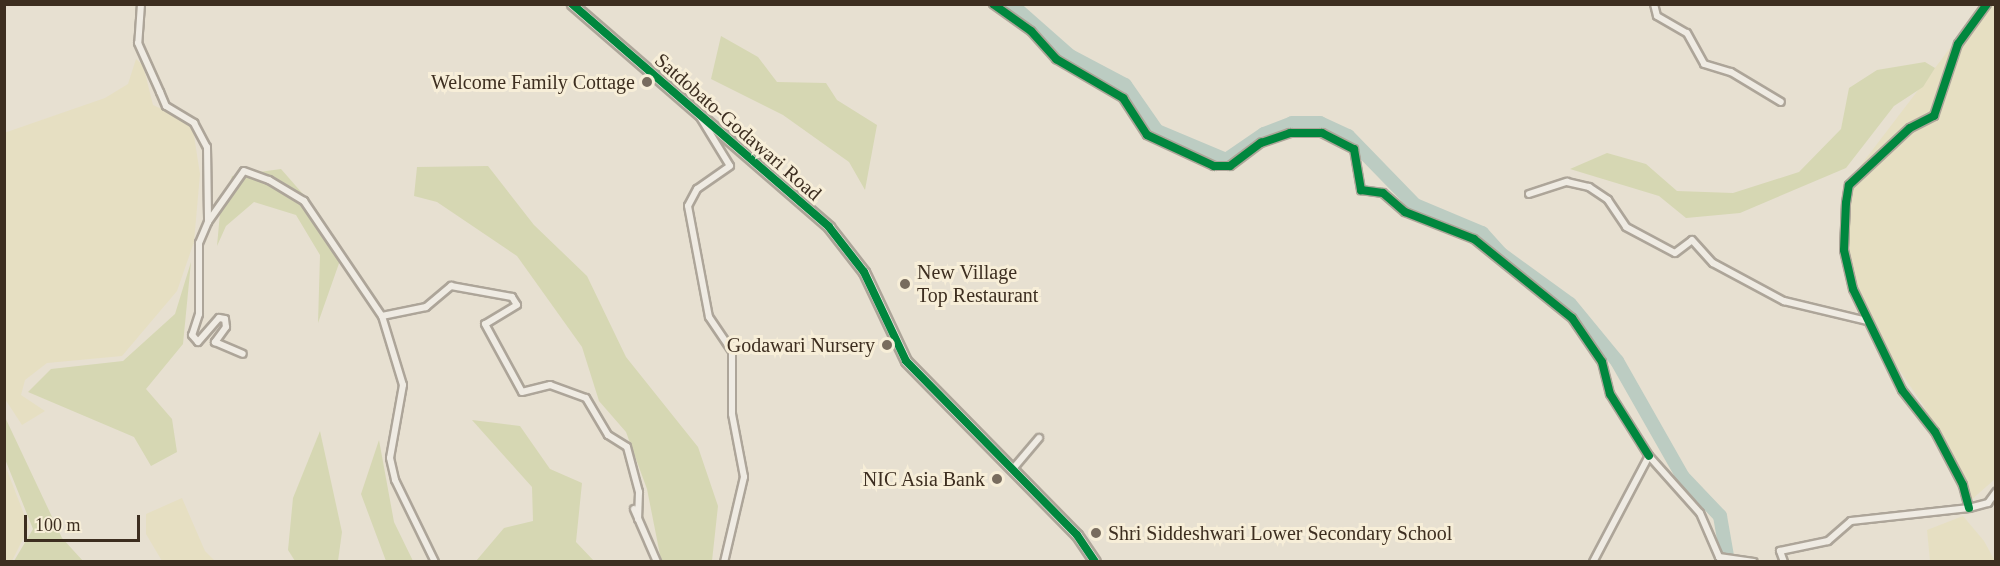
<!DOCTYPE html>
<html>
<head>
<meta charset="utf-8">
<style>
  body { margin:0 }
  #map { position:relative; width:2000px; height:566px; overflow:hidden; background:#e7e0d1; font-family:Georgia,serif }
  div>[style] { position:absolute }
  .farmland>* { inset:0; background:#e6dfc2 }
  .green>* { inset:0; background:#d6d7b3 }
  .river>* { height:14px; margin:-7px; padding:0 7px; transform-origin:7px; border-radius:7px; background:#bcccc2 }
  .roads { filter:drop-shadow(2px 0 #ada599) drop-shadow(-2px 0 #ada599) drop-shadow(0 2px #ada599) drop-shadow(0 -2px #ada599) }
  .street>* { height:6px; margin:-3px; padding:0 3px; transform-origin:3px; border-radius:3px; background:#efebe3 }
  .secondary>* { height:9px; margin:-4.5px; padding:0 4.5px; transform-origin:4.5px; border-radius:4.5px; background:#efebe3 }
  .cycleway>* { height:8px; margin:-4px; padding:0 4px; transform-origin:4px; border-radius:4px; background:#00873e }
  .dots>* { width:16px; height:16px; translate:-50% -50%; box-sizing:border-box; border:3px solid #f7eed8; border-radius:50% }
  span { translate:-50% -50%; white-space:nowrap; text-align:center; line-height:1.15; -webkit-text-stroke:6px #f7eed8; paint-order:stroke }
  .poi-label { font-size:20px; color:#3d2e20 }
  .right { translate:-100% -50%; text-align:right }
  .left { translate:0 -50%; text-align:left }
  .street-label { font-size:20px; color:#3d2e20 }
  .frame { position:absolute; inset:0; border:6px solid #3d2e20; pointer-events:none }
  .scale { position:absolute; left:24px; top:515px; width:116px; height:27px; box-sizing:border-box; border:3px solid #3d2e20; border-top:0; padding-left:8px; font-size:18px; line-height:21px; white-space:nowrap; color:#3d2e20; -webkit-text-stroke:4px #f7eed8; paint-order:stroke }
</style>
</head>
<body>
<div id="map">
  <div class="farmland">
    <i style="clip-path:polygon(1983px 5px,1995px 5px,1995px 479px,1970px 501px,1923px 405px,1871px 328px,1851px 287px,1848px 182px)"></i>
    <i style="clip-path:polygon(136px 59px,143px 65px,153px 105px,192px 123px,200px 174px,194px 242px,177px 291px,122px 356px,47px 363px,25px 380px,21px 395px,45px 411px,22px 425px,5px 399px,4px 133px,105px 98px,128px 84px)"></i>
    <i style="clip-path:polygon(5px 465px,29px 527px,12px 561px,5px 561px)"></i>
    <i style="clip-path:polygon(182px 498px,205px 551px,215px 561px,162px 561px,146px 534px,146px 514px)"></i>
    <i style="clip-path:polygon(1963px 516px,1984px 541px,1995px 561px,1930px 561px,1927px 530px)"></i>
  </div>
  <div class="green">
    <i style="clip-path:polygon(721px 36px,758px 57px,777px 82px,826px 83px,837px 100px,877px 125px,865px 190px,849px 162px,783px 115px,711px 79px)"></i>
    <i style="clip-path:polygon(1925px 62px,1935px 68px,1923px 87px,1894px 106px,1846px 168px,1740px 213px,1686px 218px,1659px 196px,1570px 169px,1607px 153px,1646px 164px,1677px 191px,1733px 193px,1799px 172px,1841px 129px,1849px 88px,1877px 70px)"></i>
    <i style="clip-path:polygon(488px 166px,534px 225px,587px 276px,626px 357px,698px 447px,718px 506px,712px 561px,661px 560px,647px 489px,626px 432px,599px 401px,582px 347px,517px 256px,437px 202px,414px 196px,417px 167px)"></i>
    <i style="clip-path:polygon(281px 169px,316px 209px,343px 252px,318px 323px,320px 255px,296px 215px,254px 202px,226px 226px,217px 246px,220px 213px,232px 176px)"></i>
    <i style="clip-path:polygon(191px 262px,183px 344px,146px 389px,172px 419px,177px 452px,151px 466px,134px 437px,28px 392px,51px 369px,123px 361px,175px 314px)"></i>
    <i style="clip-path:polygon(4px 415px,62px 538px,83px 561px,14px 561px,33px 529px,5px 459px)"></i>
    <i style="clip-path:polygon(472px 420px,520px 426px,550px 469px,582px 483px,576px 542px,594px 561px,476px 561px,504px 528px,533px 521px,532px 487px)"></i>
    <i style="clip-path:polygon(320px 431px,342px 532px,338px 561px,295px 561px,288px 550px,293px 498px)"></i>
    <i style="clip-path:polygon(379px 440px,394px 522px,413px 561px,386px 561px,361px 494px)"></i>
  </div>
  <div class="river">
    <i style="left:1011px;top:4px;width:79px;rotate:41.4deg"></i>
    <i style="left:1070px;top:56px;width:62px;rotate:27.8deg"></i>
    <i style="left:1125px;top:85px;width:56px;rotate:55.2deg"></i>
    <i style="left:1157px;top:131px;width:75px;rotate:22.8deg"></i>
    <i style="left:1226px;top:160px;width:46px;rotate:-34.4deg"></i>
    <i style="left:1264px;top:134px;width:30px;rotate:-21deg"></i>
    <i style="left:1292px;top:123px;width:28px"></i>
    <i style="left:1320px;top:123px;width:31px;rotate:25deg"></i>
    <i style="left:1348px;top:136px;width:96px;rotate:45.8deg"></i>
    <i style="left:1415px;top:205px;width:73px;rotate:22.7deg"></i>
    <i style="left:1482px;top:233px;width:28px;rotate:48deg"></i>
    <i style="left:1501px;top:254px;width:85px;rotate:35.9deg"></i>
    <i style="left:1570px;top:304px;width:74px;rotate:50.5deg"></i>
    <i style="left:1617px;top:361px;width:133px;rotate:60.4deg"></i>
    <i style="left:1683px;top:477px;width:54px;rotate:46.5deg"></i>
    <i style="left:1720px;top:516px;width:47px;rotate:80.1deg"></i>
  </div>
  <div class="roads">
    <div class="street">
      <i style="left:141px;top:4px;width:39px;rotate:94deg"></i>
      <i style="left:138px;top:43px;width:54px;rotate:65.8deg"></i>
      <i style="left:160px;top:92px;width:15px;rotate:67deg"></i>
      <i style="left:166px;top:106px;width:33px;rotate:31deg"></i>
      <i style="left:194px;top:123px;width:27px;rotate:62deg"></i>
      <i style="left:207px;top:147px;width:75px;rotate:89.2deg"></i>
      <i style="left:208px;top:222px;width:23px;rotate:113deg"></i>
      <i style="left:199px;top:243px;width:71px;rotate:90deg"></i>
      <i style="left:199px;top:314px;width:22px;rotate:108deg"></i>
      <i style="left:192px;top:335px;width:9px;rotate:49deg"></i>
      <i style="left:198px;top:342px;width:32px;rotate:-49deg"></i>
      <i style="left:219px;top:318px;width:6px;rotate:9deg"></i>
      <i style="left:225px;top:319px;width:8px;rotate:83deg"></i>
      <i style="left:226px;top:327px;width:19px;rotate:126deg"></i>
      <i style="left:215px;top:342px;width:30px;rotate:23deg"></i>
      <i style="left:993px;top:4px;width:47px;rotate:35.4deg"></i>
      <i style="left:1031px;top:31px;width:38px;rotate:48deg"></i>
      <i style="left:1056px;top:59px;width:78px;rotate:30.2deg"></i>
      <i style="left:1123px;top:98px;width:44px;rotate:57deg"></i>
      <i style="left:1147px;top:135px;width:74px;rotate:24.8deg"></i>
      <i style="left:1214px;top:166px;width:16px"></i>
      <i style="left:1230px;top:166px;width:39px;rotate:-37deg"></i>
      <i style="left:1261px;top:143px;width:31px;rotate:-19deg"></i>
      <i style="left:1290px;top:133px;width:32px"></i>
      <i style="left:1322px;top:133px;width:36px;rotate:27deg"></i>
      <i style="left:1354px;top:149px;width:42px;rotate:80.3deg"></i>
      <i style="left:1361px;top:190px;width:22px;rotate:8deg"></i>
      <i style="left:1383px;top:193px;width:29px;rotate:41deg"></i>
      <i style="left:1405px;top:212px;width:74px;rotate:21.4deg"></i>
      <i style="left:1474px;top:239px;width:126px;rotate:38.9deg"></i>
      <i style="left:1572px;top:318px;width:53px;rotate:55.7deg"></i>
      <i style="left:1602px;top:362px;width:33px;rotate:76deg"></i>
      <i style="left:1610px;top:394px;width:73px;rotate:57.8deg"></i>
      <i style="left:1654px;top:4px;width:12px;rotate:76deg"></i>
      <i style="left:1657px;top:16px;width:34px;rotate:30deg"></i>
      <i style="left:1687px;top:33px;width:35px;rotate:61deg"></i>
      <i style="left:1704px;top:64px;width:28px;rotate:17deg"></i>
      <i style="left:1731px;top:72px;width:58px;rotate:31deg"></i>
      <i style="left:700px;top:117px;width:57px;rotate:58.5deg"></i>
      <i style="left:730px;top:166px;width:40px;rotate:145.1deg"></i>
      <i style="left:697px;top:189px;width:19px;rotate:118deg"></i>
      <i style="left:688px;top:206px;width:113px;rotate:79.3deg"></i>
      <i style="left:709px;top:317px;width:41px;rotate:55.9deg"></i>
      <i style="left:732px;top:351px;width:63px;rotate:90deg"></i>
      <i style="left:732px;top:414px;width:64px;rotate:79.2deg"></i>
      <i style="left:744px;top:477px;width:87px;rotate:103.2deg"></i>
      <i style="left:1529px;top:194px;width:40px;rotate:-18deg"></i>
      <i style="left:1567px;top:182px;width:23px;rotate:13deg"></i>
      <i style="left:1589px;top:187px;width:23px;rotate:34deg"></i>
      <i style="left:1608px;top:200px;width:32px;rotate:56deg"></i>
      <i style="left:1626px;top:227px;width:55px;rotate:28deg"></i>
      <i style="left:1675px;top:253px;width:21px;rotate:-37deg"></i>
      <i style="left:1692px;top:240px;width:31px;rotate:48deg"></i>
      <i style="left:1713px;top:263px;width:81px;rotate:28.2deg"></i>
      <i style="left:1784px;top:301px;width:85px;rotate:13.5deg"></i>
      <i style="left:208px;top:222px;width:62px;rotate:-54.8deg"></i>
      <i style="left:244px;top:171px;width:27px;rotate:20deg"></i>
      <i style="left:269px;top:180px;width:41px;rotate:31deg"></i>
      <i style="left:304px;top:201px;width:139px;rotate:55.9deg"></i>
      <i style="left:382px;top:316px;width:72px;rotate:73.1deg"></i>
      <i style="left:403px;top:385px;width:74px;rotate:100.1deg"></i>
      <i style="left:390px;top:458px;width:23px;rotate:77deg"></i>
      <i style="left:395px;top:480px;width:91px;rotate:64deg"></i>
      <i style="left:382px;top:316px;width:45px;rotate:-11.6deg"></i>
      <i style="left:426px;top:307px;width:33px;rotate:-40deg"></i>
      <i style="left:451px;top:286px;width:62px;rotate:10.2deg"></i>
      <i style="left:512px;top:297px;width:9px;rotate:58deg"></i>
      <i style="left:517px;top:305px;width:37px;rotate:149deg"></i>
      <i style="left:485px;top:324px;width:77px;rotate:61.4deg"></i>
      <i style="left:522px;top:392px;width:29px;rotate:-14deg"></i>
      <i style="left:550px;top:385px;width:38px;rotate:20deg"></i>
      <i style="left:586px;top:398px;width:43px;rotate:59.3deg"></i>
      <i style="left:608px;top:435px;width:22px;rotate:32deg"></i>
      <i style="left:627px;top:447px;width:47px;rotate:75.1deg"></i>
      <i style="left:639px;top:492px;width:27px;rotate:92deg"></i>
      <i style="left:1012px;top:470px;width:42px;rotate:-49.8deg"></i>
      <i style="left:1969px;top:508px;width:24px;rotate:-105deg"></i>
      <i style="left:1963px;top:485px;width:60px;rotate:-117.8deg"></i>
      <i style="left:1935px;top:432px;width:53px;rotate:-128.2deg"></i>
      <i style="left:1902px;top:390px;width:112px;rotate:-115.9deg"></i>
      <i style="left:1853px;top:289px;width:40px;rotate:-103deg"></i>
      <i style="left:1844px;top:250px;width:47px;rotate:-87.6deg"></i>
      <i style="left:1846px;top:203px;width:18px;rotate:-81deg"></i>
      <i style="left:1849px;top:185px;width:83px;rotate:-43.1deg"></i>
      <i style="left:1910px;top:128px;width:27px;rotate:-27deg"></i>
      <i style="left:1934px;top:116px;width:76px;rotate:-71.6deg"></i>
      <i style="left:1958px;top:44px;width:49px;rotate:-54.1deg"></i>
      <i style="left:634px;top:509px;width:58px;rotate:66.5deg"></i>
      <i style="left:1593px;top:562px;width:120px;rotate:-62.2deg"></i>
      <i style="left:1649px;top:456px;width:76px;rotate:48.2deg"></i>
      <i style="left:1700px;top:513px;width:48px;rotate:66.6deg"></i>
      <i style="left:1719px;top:557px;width:35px;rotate:8deg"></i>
      <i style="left:1784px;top:562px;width:12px;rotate:-110deg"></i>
      <i style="left:1780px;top:551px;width:49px;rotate:-11.8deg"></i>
      <i style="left:1828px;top:541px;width:30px;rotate:-41deg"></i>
      <i style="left:1851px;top:521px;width:119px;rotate:-6.3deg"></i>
      <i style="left:1969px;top:508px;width:20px;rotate:-15deg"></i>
      <i style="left:1988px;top:503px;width:14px;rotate:-54deg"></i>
    </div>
    <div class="secondary">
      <i style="left:572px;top:4px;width:340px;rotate:40.9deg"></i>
      <i style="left:829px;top:227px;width:57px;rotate:52.1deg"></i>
      <i style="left:864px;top:272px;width:98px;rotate:64.7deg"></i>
      <i style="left:906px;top:361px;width:244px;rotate:45.5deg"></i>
      <i style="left:1077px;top:535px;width:32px;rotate:56deg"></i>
    </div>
  </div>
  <div class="cycleway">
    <i style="left:572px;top:4px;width:340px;rotate:40.9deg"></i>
    <i style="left:829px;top:227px;width:57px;rotate:52.1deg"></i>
    <i style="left:864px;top:272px;width:98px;rotate:64.7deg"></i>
    <i style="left:906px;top:361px;width:244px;rotate:45.5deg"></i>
    <i style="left:1077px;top:535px;width:32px;rotate:56deg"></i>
    <i style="left:993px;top:4px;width:47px;rotate:35.4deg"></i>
    <i style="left:1031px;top:31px;width:38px;rotate:48deg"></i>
    <i style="left:1056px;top:59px;width:78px;rotate:30.2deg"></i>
    <i style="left:1123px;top:98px;width:44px;rotate:57deg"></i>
    <i style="left:1147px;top:135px;width:74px;rotate:24.8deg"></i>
    <i style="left:1214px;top:166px;width:16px"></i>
    <i style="left:1230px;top:166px;width:39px;rotate:-37deg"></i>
    <i style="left:1261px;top:143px;width:31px;rotate:-19deg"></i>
    <i style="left:1290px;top:133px;width:32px"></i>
    <i style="left:1322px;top:133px;width:36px;rotate:27deg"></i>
    <i style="left:1354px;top:149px;width:42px;rotate:80.3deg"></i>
    <i style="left:1361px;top:190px;width:22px;rotate:8deg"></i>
    <i style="left:1383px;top:193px;width:29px;rotate:41deg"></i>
    <i style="left:1405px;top:212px;width:74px;rotate:21.4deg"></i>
    <i style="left:1474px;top:239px;width:126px;rotate:38.9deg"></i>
    <i style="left:1572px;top:318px;width:53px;rotate:55.7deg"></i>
    <i style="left:1602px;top:362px;width:33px;rotate:76deg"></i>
    <i style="left:1610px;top:394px;width:73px;rotate:57.8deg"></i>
    <i style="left:1969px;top:508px;width:24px;rotate:-105deg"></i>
    <i style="left:1963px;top:485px;width:60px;rotate:-117.8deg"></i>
    <i style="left:1935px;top:432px;width:53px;rotate:-128.2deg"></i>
    <i style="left:1902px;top:390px;width:112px;rotate:-115.9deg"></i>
    <i style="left:1853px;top:289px;width:40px;rotate:-103deg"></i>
    <i style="left:1844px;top:250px;width:47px;rotate:-87.6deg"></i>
    <i style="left:1846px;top:203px;width:18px;rotate:-81deg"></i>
    <i style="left:1849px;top:185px;width:83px;rotate:-43.1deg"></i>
    <i style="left:1910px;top:128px;width:27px;rotate:-27deg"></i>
    <i style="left:1934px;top:116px;width:76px;rotate:-71.6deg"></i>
    <i style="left:1958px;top:44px;width:49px;rotate:-54.1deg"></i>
  </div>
  <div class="dots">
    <i style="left:647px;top:82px;background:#786c5e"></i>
    <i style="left:905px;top:284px;background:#786c5e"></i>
    <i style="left:887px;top:345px;background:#786c5e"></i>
    <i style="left:997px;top:479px;background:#786c5e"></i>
    <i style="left:1096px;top:533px;background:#786c5e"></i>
  </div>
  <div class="poi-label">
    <span class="right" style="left:635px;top:82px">Welcome Family Cottage</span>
    <span class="left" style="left:917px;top:284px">New Village<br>Top Restaurant</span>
    <span class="right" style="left:875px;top:345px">Godawari Nursery</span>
    <span class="right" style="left:985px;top:479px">NIC Asia Bank</span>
    <span class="left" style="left:1108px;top:533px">Shri Siddeshwari Lower Secondary School</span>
  </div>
  <div class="street-label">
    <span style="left:738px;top:127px;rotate:41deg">Satdobato-Godawari Road</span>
  </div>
  <div class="frame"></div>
  <div class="scale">100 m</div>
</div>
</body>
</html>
